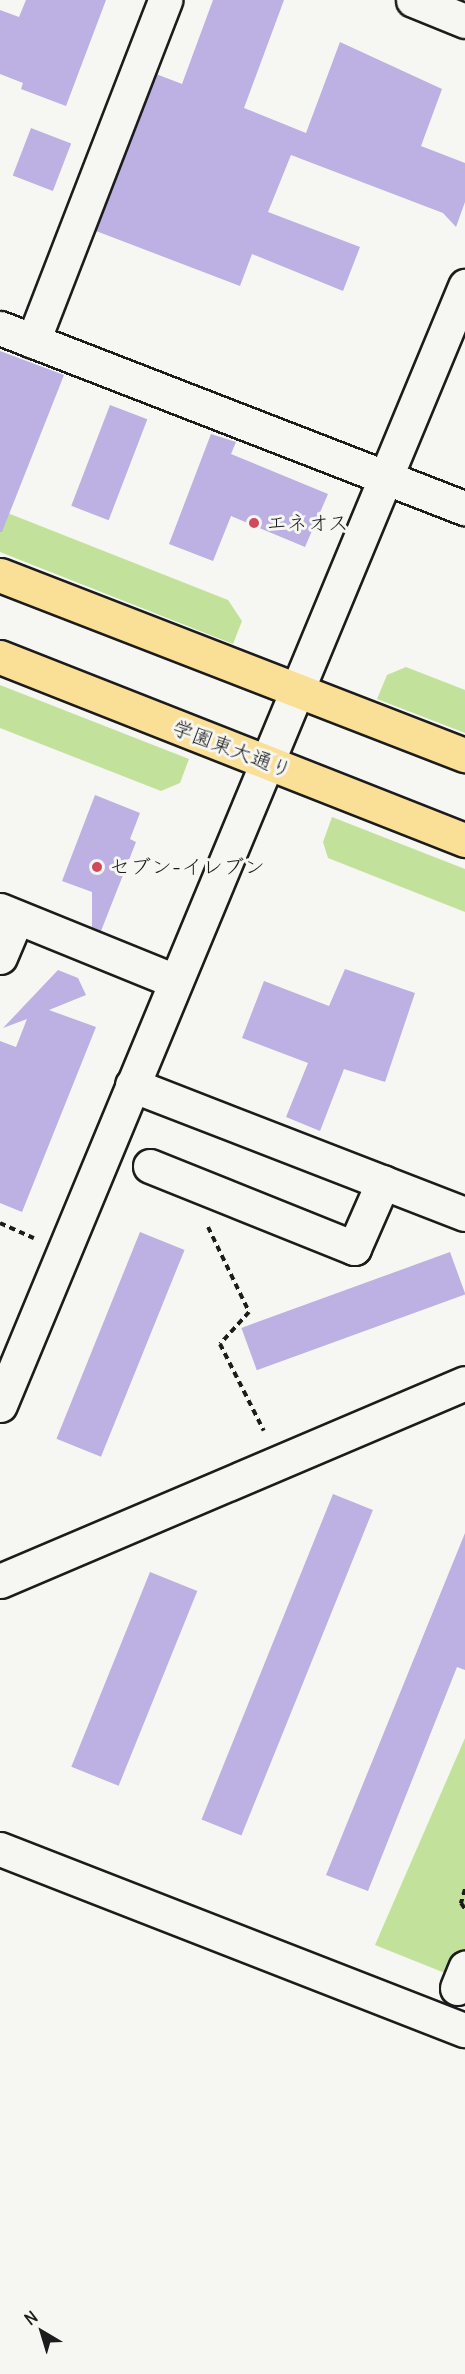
<!DOCTYPE html>
<html>
<head>
<meta charset="utf-8">
<style>
  body { margin:0 }
  #map { position:relative; width:465px; height:2374px; overflow:hidden; background:#f6f6f2; font-family:Delius,"Klee One",sans-serif }
  div>[style] { position:absolute }
  .green>* { inset:0; background:#c2e29b }
  .building>* { inset:0; background:#bcb1e2; transform-origin:0 0 }
  .path>* { height:4px; margin-top:-2px; transform-origin:0; background:repeating-linear-gradient(90deg,#1c1c1c 0 6px,transparent 0 10.5px) }
  .roads { filter:drop-shadow(2px 0 #1c1c1c) drop-shadow(-2px 0 #1c1c1c) drop-shadow(0 2px #1c1c1c) drop-shadow(0 -2px #1c1c1c) }
  .minor>* { height:33px; margin:-16.5px; padding:0 16.5px; transform-origin:16.5px; border-radius:16.5px; background:#f6f6f2 }
  .major>* { height:33px; margin:-16.5px; padding:0 16.5px; transform-origin:16.5px; border-radius:16.5px; background:#fadf96 }
  .dots>* { width:16px; height:16px; translate:-50% -50%; box-sizing:border-box; border:3px solid #f6f6f2; border-radius:50% }
  span { translate:-50% -50%; white-space:nowrap; text-align:center; line-height:1.15; -webkit-text-stroke:6px #f6f6f2; paint-order:stroke }
  .poi-label { font-size:21px; color:#1c1c1c }
  .left { translate:0 -50%; text-align:left }
  .street-label { font-size:21px; color:#1c1c1c }
  .north { position:absolute; left:12px; top:2302px; width:60px; height:60px; -webkit-text-stroke:4px #f6f6f2; paint-order:stroke; rotate:322deg; font-size:16px; font-weight:700; line-height:24px; text-align:center; color:#1c1c1c }
  .north::after { content:''; display:block; margin:auto; width:21px; height:27px; background:#1c1c1c; clip-path:polygon(50% 0,100% 100%,50% 72%,0 100%) }
</style>
</head>
<body>
<div id="map">
  <div class="green">
    <i style="clip-path:polygon(0 510px,228px 600px,242px 621px,233px 644px,0 552px)"></i>
    <i style="clip-path:polygon(406px 667px,465px 690px,465px 733px,377px 699px,387px 675px)"></i>
    <i style="clip-path:polygon(0 685px,189px 759px,180px 783px,161px 791px,0 728px)"></i>
    <i style="clip-path:polygon(332px 817px,465px 869px,465px 912px,328px 858px,323px 842px)"></i>
    <i style="clip-path:polygon(465px 1738px,465px 1981px,375px 1945px)"></i>
  </div>
  <div class="building">
    <i style="clip-path:polygon(26px 0,106px 0,66px 106px,21px 89px,23px 83px,0 74px,0 10px,19px 17px)"></i>
    <i style="clip-path:polygon(213px 0,284px 0,244px 108px,306px 133px,340px 42px,442px 89px,421px 146px,465px 163px,465px 202px,456px 227px,443px 213px,291px 155px,268px 212px,360px 247px,343px 291px,252px 254px,240px 286px,96px 231px,156px 74px,182px 84px)"></i>
    <i style="left:31px;top:128px;width:43px;height:51px;rotate:21deg"></i>
    <i style="clip-path:polygon(0 351px,64px 375px,2px 532px,0 532px)"></i>
    <i style="left:110px;top:405px;width:40px;height:108px;rotate:21deg"></i>
    <i style="clip-path:polygon(211px 434px,236px 442px,231px 454px,328px 494px,305px 547px,231px 516px,213px 561px,169px 544px)"></i>
    <i style="clip-path:polygon(95px 795px,140px 813px,130px 839px,136px 842px,101px 931px,92px 927px,92px 892px,62px 881px)"></i>
    <i style="clip-path:polygon(345px 969px,415px 993px,385px 1082px,344px 1069px,320px 1131px,286px 1117px,308px 1063px,242px 1038px,264px 981px,329px 1006px)"></i>
    <i style="clip-path:polygon(58px 970px,78px 978px,86px 995px,49px 1010px,96px 1027px,22px 1212px,0 1203px,0 1041px,16px 1047px,27px 1019px,3px 1028px)"></i>
    <i style="left:140px;top:1232px;width:48px;height:223px;rotate:22deg"></i>
    <i style="left:450px;top:1252px;width:45px;height:222px;rotate:70deg"></i>
    <i style="left:333px;top:1494px;width:43px;height:351px;rotate:22deg"></i>
    <i style="clip-path:polygon(465px 1533px,465px 1670px,457px 1667px,368px 1891px,326px 1875px)"></i>
    <i style="left:150px;top:1572px;width:51px;height:210px;rotate:22deg"></i>
  </div>
  <div class="path">
    <i style="left:0;top:1223px;width:37px;rotate:24deg"></i>
    <i style="left:208px;top:1227px;width:94px;rotate:64.2deg"></i>
    <i style="left:249px;top:1312px;width:43px;rotate:132.2deg"></i>
    <i style="left:220px;top:1344px;width:97px;rotate:63.2deg"></i>
    <i style="left:465px;top:1889px;width:15px;rotate:106deg"></i>
    <i style="left:461px;top:1903px;width:7px;rotate:56deg"></i>
  </div>
  <div class="roads">
    <div class="minor">
      <i style="left:413px;top:0;width:56px;rotate:22deg"></i>
      <i style="left:0;top:328px;width:499px;rotate:21.2deg"></i>
      <i style="left:33px;top:341px;width:366px;rotate:-68.8deg"></i>
      <i style="left:0;top:910px;width:189px;rotate:22.1deg"></i>
      <i style="left:0;top:957px;width:43px;rotate:-67deg"></i>
      <i style="left:132px;top:1085px;width:357px;rotate:21.2deg"></i>
      <i style="left:150px;top:1166px;width:220px;rotate:21.9deg"></i>
      <i style="left:354px;top:1248px;width:72px;rotate:-66.3deg"></i>
      <i style="left:0;top:1405px;width:1212px;rotate:-67.43deg"></i>
      <i style="left:0;top:1581px;width:505px;rotate:-23.06deg"></i>
      <i style="left:0;top:1849px;width:499px;rotate:21.3deg"></i>
      <i style="left:457px;top:1988px;width:22px;rotate:-68deg"></i>
    </div>
    <div class="major">
      <i style="left:0;top:575px;width:499px;rotate:21.2deg"></i>
      <i style="left:0;top:657px;width:500px;rotate:21.5deg"></i>
    </div>
  </div>
  <div class="dots">
    <i style="left:254px;top:523px;background:#d1495b"></i>
    <i style="left:97px;top:867px;background:#d1495b"></i>
  </div>
  <div class="poi-label">
    <span class="left" style="left:266px;top:523px">エネオス</span>
    <span class="left" style="left:109px;top:867px">セブン-イレブン</span>
  </div>
  <div class="street-label">
    <span style="left:232px;top:749px;rotate:21deg">学園東大通り</span>
  </div>
  <div class="north">N</div>
</div>
</body>
</html>
